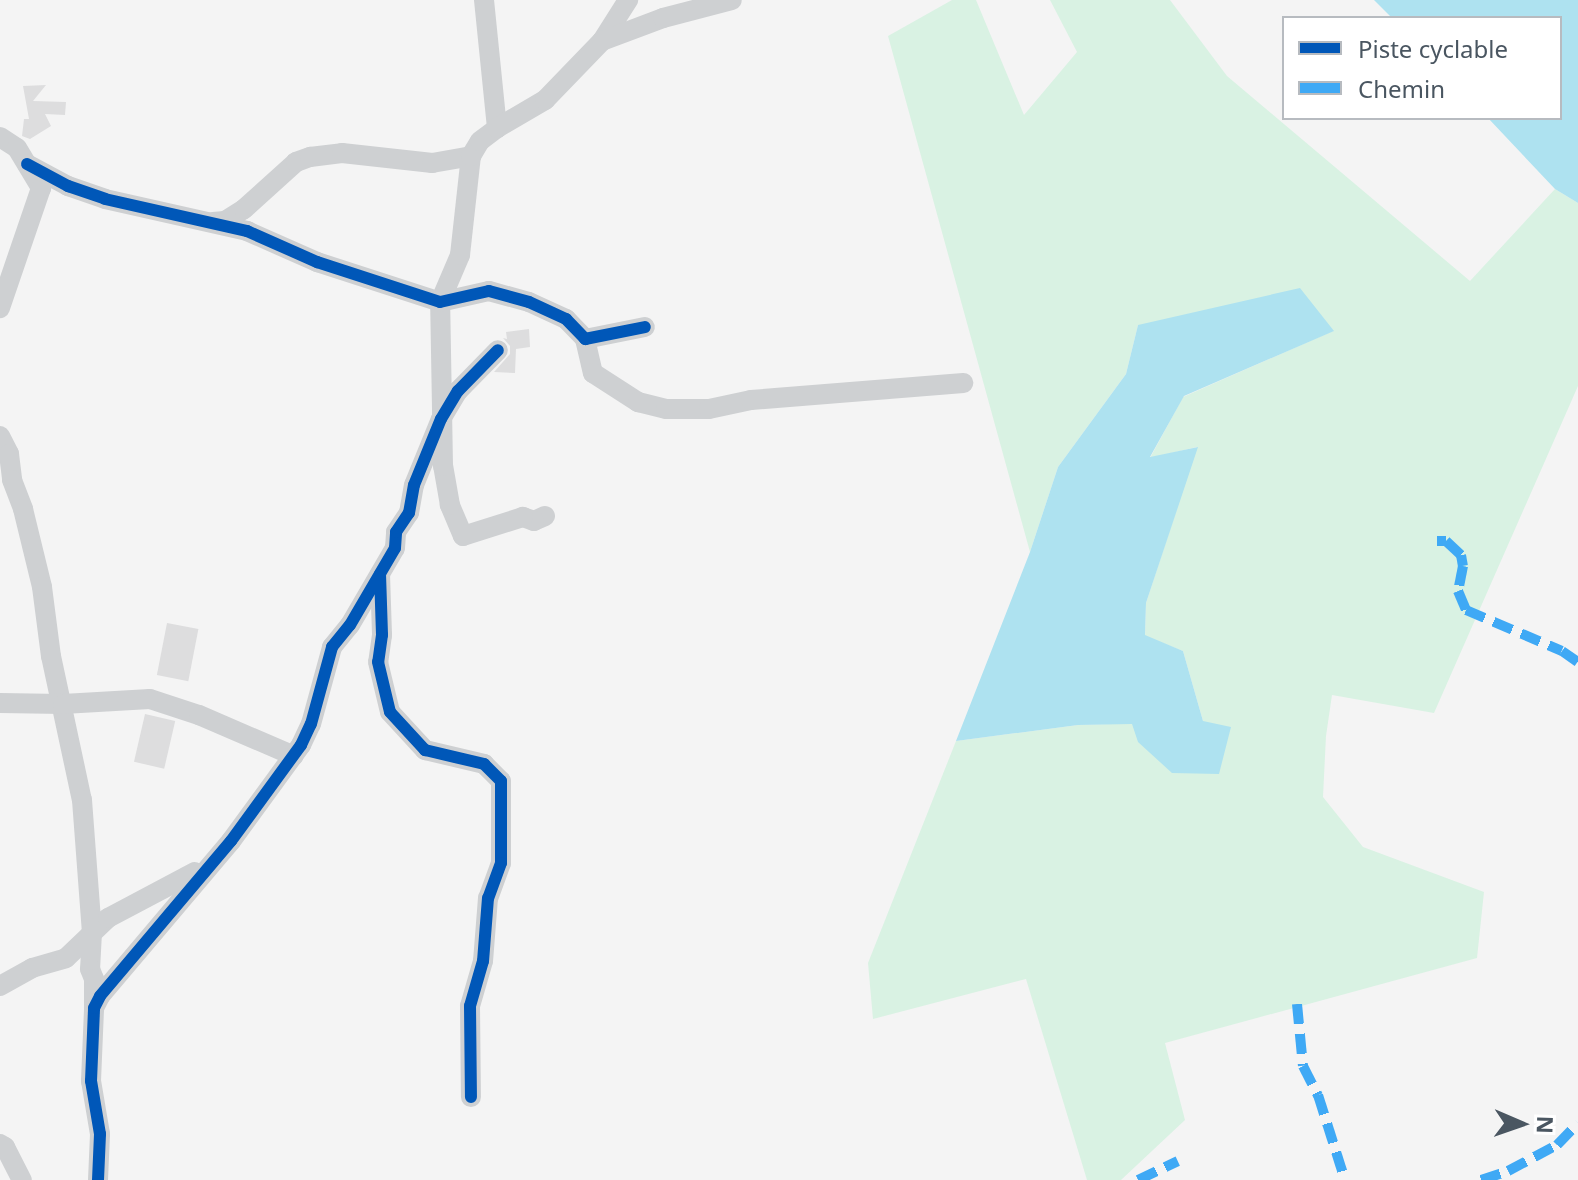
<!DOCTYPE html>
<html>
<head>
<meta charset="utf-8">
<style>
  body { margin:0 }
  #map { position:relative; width:1578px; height:1180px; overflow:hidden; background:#f4f4f4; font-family:"Noto Sans",sans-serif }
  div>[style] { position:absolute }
  .green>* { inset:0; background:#d9f2e3 }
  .water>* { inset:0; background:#aee2f0 }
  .building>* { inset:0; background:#ddddde; transform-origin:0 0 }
  .street>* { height:20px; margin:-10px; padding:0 10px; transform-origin:10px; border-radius:10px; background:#ced0d2 }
  .quiet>* { height:10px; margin-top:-5px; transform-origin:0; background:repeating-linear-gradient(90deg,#3fa9f5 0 20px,transparent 0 30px) }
  .cycleway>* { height:12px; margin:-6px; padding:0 6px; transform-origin:6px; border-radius:6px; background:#0057b8 }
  span { translate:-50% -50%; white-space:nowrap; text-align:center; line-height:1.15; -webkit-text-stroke:6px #fff; paint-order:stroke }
  .legend { position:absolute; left:1282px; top:16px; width:280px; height:104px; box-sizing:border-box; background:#fff; border:2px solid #b7bbc0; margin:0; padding:10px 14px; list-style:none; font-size:24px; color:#4a5661 }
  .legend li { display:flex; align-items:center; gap:16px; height:40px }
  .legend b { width:40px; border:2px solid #b7bbc0 }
  .north { position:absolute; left:1482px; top:1084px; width:80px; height:80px; -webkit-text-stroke:6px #fff; paint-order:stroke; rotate:92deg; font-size:22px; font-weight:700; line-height:32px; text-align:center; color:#4a5661 }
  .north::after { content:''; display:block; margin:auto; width:28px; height:36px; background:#4a5661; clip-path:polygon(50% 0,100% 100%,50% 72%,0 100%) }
</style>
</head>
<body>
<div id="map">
  <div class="green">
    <i style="clip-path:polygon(952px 0,976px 0,1024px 115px,1077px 52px,1050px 0,1170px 0,1227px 76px,1470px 281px,1555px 189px,1578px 203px,1578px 386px,1434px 713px,1332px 695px,1326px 736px,1323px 797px,1363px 847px,1484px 892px,1477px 958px,1165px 1043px,1185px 1120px,1121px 1180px,1087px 1180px,1026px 979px,873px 1019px,868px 963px,956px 741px,1078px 725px,1203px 721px,1183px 651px,1145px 636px,1146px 603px,1197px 447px,1150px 458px,1183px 397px,1333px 331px,1138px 325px,1126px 374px,1058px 467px,1030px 552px,888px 36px)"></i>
  </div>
  <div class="water">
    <i style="clip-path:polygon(1374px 0,1578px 0,1578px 203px,1555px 189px,1488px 118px,1560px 118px,1560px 18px,1392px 18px)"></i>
    <i style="clip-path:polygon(1300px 288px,1334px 331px,1184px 396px,1150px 457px,1198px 447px,1146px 603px,1145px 635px,1183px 651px,1203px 721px,1231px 727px,1219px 774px,1172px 773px,1138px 742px,1132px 724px,1078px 725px,956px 741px,1030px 552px,1058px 467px,1126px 374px,1138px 325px)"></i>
  </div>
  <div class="building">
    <i style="clip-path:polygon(46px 85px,33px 101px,66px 102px,65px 115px,45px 114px,51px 126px,30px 139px,22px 136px,24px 119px,29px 119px,23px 86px)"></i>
    <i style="clip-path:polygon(529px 329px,530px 347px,516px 349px,515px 373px,494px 372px,510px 354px,510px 346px,503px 338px,507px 339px,506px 332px)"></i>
    <i style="left:167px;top:623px;width:32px;height:53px;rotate:11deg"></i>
    <i style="left:145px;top:714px;width:31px;height:49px;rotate:13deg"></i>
  </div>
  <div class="street">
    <i style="left:484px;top:0;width:129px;rotate:84.2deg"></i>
    <i style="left:602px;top:41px;width:49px;rotate:-57.6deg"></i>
    <i style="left:0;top:137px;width:20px;rotate:33deg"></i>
    <i style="left:17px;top:148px;width:47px;rotate:59deg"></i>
    <i style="left:41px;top:188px;width:127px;rotate:108.9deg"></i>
    <i style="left:27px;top:164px;width:47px;rotate:28.2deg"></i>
    <i style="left:68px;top:186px;width:39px;rotate:19deg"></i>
    <i style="left:105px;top:199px;width:146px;rotate:12.7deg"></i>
    <i style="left:247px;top:231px;width:77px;rotate:23.9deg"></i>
    <i style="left:317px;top:262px;width:129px;rotate:18deg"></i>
    <i style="left:440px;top:302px;width:50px;rotate:-12.7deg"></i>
    <i style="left:489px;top:291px;width:41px;rotate:15.4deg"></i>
    <i style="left:529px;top:302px;width:41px;rotate:24.7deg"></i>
    <i style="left:566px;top:319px;width:28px;rotate:46deg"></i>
    <i style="left:585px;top:339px;width:61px;rotate:-11.3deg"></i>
    <i style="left:213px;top:222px;width:12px;rotate:-5deg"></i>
    <i style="left:225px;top:221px;width:22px;rotate:-32deg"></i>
    <i style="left:244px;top:209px;width:70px;rotate:-42.1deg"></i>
    <i style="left:296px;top:162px;width:15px;rotate:-20deg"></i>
    <i style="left:310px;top:157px;width:32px;rotate:-7deg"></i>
    <i style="left:342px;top:153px;width:91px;rotate:6.3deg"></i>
    <i style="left:432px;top:163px;width:40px;rotate:-10deg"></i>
    <i style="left:585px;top:339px;width:35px;rotate:77deg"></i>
    <i style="left:593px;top:373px;width:54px;rotate:32.8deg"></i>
    <i style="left:638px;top:402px;width:29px;rotate:14deg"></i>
    <i style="left:666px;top:409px;width:43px"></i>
    <i style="left:709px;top:409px;width:43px;rotate:-12.1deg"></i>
    <i style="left:751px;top:400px;width:213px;rotate:-4.6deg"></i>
    <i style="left:0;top:436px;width:20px;rotate:63deg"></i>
    <i style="left:9px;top:454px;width:26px;rotate:83deg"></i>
    <i style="left:12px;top:480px;width:31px;rotate:69deg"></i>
    <i style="left:23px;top:509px;width:80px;rotate:76.3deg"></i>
    <i style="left:42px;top:587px;width:70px;rotate:82.6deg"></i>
    <i style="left:51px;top:656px;width:147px;rotate:77.9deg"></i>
    <i style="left:82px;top:800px;width:132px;rotate:85.7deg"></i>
    <i style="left:92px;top:932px;width:37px;rotate:93deg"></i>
    <i style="left:90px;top:969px;width:11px;rotate:68deg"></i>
    <i style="left:94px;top:979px;width:28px;rotate:90deg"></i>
    <i style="left:545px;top:516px;width:12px;rotate:156deg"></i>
    <i style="left:534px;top:521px;width:12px;rotate:-160deg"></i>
    <i style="left:523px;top:517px;width:63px;rotate:162.4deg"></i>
    <i style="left:463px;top:536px;width:34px;rotate:-113deg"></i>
    <i style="left:450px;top:505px;width:40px;rotate:-100deg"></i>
    <i style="left:443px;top:466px;width:164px;rotate:-91deg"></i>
    <i style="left:440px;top:302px;width:51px;rotate:-66.9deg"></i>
    <i style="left:460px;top:255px;width:100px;rotate:-83.7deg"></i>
    <i style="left:471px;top:156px;width:17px;rotate:-59deg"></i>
    <i style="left:480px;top:141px;width:21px;rotate:-37deg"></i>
    <i style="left:497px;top:128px;width:56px;rotate:-30.3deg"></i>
    <i style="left:545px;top:100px;width:82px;rotate:-46deg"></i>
    <i style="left:602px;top:41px;width:65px;rotate:-20.7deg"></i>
    <i style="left:663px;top:18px;width:71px;rotate:-14.6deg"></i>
    <i style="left:380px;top:574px;width:61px;rotate:88.1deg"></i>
    <i style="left:382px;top:635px;width:27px;rotate:98deg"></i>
    <i style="left:378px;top:662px;width:51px;rotate:76.5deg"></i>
    <i style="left:390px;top:712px;width:52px;rotate:47.4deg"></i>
    <i style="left:425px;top:750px;width:61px;rotate:13.3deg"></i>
    <i style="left:484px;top:764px;width:24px;rotate:45deg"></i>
    <i style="left:501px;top:781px;width:82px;rotate:90deg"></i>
    <i style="left:501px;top:863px;width:37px;rotate:110deg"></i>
    <i style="left:488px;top:898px;width:63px;rotate:94.5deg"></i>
    <i style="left:483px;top:961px;width:47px;rotate:106.1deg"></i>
    <i style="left:470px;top:1006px;width:91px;rotate:89.4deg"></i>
    <i style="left:0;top:703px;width:63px;rotate:0.9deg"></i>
    <i style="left:63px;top:704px;width:87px;rotate:-3.3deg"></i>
    <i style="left:150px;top:699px;width:52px;rotate:18.1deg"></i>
    <i style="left:199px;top:715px;width:103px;rotate:23.3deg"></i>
    <i style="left:0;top:986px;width:37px;rotate:-29deg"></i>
    <i style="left:32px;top:968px;width:35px;rotate:-16deg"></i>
    <i style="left:66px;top:958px;width:58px;rotate:-43.6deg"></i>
    <i style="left:108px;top:918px;width:98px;rotate:-27.9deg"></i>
    <i style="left:0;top:1144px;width:6px;rotate:31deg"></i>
    <i style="left:5px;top:1147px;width:37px;rotate:63deg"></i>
    <i style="left:98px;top:1180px;width:46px;rotate:-87.5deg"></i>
    <i style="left:100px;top:1134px;width:54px;rotate:-99.6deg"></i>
    <i style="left:91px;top:1081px;width:73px;rotate:-87.6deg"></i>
    <i style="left:94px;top:1008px;width:13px;rotate:-63deg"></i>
    <i style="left:100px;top:996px;width:203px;rotate:-49.8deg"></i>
    <i style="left:231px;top:841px;width:119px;rotate:-53.9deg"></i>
    <i style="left:301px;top:745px;width:23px;rotate:-65deg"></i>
    <i style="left:311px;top:724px;width:80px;rotate:-74.7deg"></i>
    <i style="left:332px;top:647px;width:28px;rotate:-51deg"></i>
    <i style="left:350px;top:625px;width:89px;rotate:-59.7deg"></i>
    <i style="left:395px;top:548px;width:16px;rotate:-86deg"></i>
    <i style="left:396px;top:532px;width:23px;rotate:-56deg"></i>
    <i style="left:409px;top:513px;width:28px;rotate:-80deg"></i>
    <i style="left:414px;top:485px;width:71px;rotate:-67.8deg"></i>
    <i style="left:441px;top:419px;width:33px;rotate:-59deg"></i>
    <i style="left:458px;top:391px;width:57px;rotate:-45.7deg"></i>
  </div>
  <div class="quiet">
    <i style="left:1437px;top:541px;width:9px"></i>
    <i style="left:1446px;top:541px;width:21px;rotate:43deg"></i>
    <i style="left:1461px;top:555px;width:11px;rotate:80deg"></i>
    <i style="left:1463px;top:566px;width:25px;rotate:101deg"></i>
    <i style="left:1458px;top:591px;width:21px;rotate:67deg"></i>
    <i style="left:1466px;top:610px;width:104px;rotate:23.1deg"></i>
    <i style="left:1562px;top:651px;width:19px;rotate:35deg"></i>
    <i style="left:1297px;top:1004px;width:62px;rotate:84.5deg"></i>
    <i style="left:1303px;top:1066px;width:33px;rotate:63deg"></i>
    <i style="left:1318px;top:1095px;width:89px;rotate:72.4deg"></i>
    <i style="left:1138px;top:1180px;width:44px;rotate:-25.4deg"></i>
    <i style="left:1481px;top:1180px;width:28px;rotate:-18deg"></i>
    <i style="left:1508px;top:1171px;width:55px;rotate:-28deg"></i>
    <i style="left:1557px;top:1145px;width:30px;rotate:-46deg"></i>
  </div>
  <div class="cycleway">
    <i style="left:27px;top:164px;width:47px;rotate:28.2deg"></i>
    <i style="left:68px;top:186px;width:39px;rotate:19deg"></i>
    <i style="left:105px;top:199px;width:146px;rotate:12.7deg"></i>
    <i style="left:247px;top:231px;width:77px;rotate:23.9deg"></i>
    <i style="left:317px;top:262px;width:129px;rotate:18deg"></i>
    <i style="left:440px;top:302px;width:50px;rotate:-12.7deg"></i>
    <i style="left:489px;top:291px;width:41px;rotate:15.4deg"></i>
    <i style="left:529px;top:302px;width:41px;rotate:24.7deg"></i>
    <i style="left:566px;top:319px;width:28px;rotate:46deg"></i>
    <i style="left:585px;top:339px;width:61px;rotate:-11.3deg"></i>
    <i style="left:380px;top:574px;width:61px;rotate:88.1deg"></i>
    <i style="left:382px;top:635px;width:27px;rotate:98deg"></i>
    <i style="left:378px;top:662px;width:51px;rotate:76.5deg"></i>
    <i style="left:390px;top:712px;width:52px;rotate:47.4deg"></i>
    <i style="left:425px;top:750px;width:61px;rotate:13.3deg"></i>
    <i style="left:484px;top:764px;width:24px;rotate:45deg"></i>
    <i style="left:501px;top:781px;width:82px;rotate:90deg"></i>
    <i style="left:501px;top:863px;width:37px;rotate:110deg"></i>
    <i style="left:488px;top:898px;width:63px;rotate:94.5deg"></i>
    <i style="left:483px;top:961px;width:47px;rotate:106.1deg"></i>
    <i style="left:470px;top:1006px;width:91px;rotate:89.4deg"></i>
    <i style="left:98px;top:1180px;width:46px;rotate:-87.5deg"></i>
    <i style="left:100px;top:1134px;width:54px;rotate:-99.6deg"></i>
    <i style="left:91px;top:1081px;width:73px;rotate:-87.6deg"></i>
    <i style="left:94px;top:1008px;width:13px;rotate:-63deg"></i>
    <i style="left:100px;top:996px;width:203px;rotate:-49.8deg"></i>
    <i style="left:231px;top:841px;width:119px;rotate:-53.9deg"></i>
    <i style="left:301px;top:745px;width:23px;rotate:-65deg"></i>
    <i style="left:311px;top:724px;width:80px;rotate:-74.7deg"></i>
    <i style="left:332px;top:647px;width:28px;rotate:-51deg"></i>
    <i style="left:350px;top:625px;width:89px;rotate:-59.7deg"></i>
    <i style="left:395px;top:548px;width:16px;rotate:-86deg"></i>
    <i style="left:396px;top:532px;width:23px;rotate:-56deg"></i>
    <i style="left:409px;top:513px;width:28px;rotate:-80deg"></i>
    <i style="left:414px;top:485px;width:71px;rotate:-67.8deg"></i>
    <i style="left:441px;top:419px;width:33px;rotate:-59deg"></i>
    <i style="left:458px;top:391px;width:57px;rotate:-45.7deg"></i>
  </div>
  <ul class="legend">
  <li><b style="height:10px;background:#0057b8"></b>Piste cyclable</li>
  <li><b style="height:10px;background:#3fa9f5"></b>Chemin</li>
  </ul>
  <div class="north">N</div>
</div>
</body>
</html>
